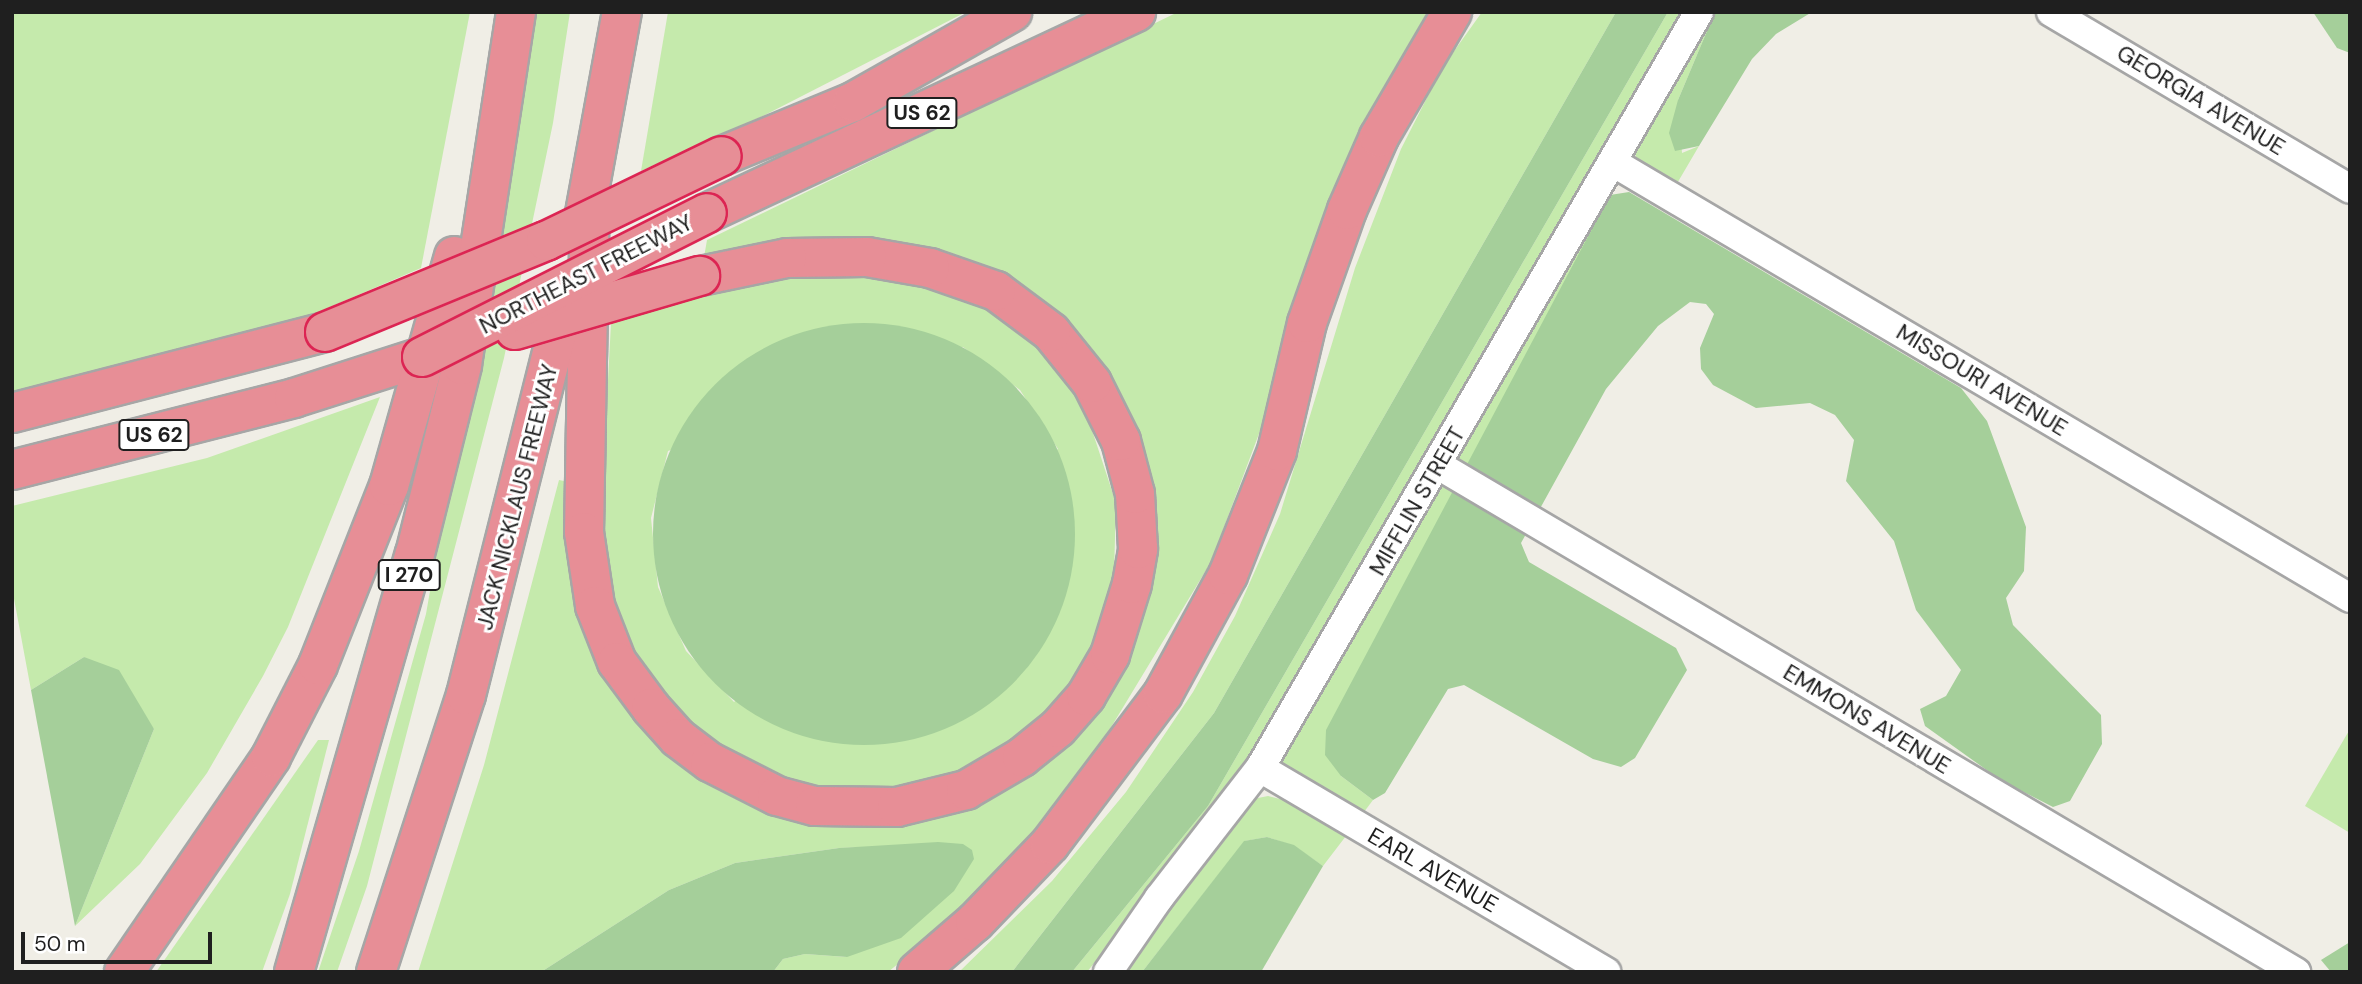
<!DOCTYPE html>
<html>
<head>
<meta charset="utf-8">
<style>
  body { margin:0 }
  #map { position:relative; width:2362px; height:984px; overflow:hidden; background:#f0eee6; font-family:"DM Sans",sans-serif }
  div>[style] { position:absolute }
  .grass>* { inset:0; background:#c5eaac }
  .forest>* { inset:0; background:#a5cf9a }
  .round { border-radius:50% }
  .roads { filter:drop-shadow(2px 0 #a6a6a6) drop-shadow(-2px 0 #a6a6a6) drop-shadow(0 2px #a6a6a6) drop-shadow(0 -2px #a6a6a6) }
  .street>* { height:28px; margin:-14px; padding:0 14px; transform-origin:14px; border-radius:14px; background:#fff }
  .highway>* { height:38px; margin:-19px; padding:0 19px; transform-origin:19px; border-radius:19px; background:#e78e96 }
  .bridges { filter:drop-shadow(2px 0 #dc2553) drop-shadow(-2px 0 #dc2553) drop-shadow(0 2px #dc2553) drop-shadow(0 -2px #dc2553) }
  .highway-bridge>* { height:38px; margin:-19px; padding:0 19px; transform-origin:19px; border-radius:19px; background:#e78e96 }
  span { translate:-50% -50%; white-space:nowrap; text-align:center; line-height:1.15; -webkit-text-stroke:6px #fff; paint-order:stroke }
  .shield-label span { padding:2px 5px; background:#fff; border:2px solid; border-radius:5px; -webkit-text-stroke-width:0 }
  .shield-label { font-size:21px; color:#1f1f1f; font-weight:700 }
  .street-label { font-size:23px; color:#1f1f1f }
  .frame { position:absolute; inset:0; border:14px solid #1f1f1f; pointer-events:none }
  .scale { position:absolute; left:21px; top:932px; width:191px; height:32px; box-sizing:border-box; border:4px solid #1f1f1f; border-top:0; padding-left:9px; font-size:21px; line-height:24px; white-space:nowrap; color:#1f1f1f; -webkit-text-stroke:5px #fff; paint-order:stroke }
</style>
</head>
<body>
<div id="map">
  <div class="grass">
    <i style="clip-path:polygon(12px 12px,470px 12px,421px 268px,309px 316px,12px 396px)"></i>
    <i style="clip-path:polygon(531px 12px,570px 12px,553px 123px,504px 358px,367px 886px,337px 972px,318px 972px,359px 851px,426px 614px)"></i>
    <i style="clip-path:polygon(668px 12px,966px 12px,763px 116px,641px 171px)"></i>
    <i style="clip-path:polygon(1178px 12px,1427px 12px,1339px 178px,1309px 258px,1263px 423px,1211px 562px,1096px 752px,1032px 835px,932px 936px,888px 972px,773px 972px,783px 959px,805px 954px,846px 957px,963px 844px,839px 848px,735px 863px,669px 890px,541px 972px,418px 972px,484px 765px,559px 480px,569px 482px,656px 738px,880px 822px,1088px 714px,1146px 492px,996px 277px,703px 263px,707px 240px)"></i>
    <i style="clip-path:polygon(1482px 12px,1616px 12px,1214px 713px,1012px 972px,959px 972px,1052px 881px,1126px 792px,1193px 692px,1235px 616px,1280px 514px,1355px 268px,1401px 149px,1442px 68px)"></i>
    <i style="clip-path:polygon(1668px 12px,1686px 12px,1226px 797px,1087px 972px,1072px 972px,1208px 806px)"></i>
    <i style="clip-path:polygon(1715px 12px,1678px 100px,1682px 153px,1699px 146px,1672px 192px,1636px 162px,1635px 146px)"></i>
    <i style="clip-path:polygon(1610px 195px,1532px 348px,1341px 776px,1373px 800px,1358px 820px,1283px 769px,1281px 751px)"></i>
    <i style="clip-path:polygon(evenodd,880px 274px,979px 300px,1024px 334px,1062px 375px,1086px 412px,1116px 503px,1114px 574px,1102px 626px,1074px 679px,1048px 713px,1013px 743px,954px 774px,907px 789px,807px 787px,760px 771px,715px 747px,677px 717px,635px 662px,615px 614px,601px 514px,611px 323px,775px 276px,880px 274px,963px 347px,1020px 390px,1058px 449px,734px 702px,686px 651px,658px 587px,651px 518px,668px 451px,963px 347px)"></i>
    <i style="clip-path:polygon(380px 397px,288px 627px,263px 676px,207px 773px,140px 864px,75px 926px,154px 729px,84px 657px,31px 690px,12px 588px,12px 506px,207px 458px)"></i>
    <i style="clip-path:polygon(2350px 729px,2350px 833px,2305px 806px)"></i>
    <i style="clip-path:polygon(318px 740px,329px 740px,290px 894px,262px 972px,156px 972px)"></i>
    <i style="clip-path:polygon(1268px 796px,1288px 801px,1346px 836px,1323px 866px,1294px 846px,1267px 837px,1245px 841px,1142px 972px,1115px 972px,1253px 799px)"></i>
  </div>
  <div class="forest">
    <i style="clip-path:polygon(1616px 12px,1668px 12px,1208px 806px,1072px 972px,1012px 972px,1214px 713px)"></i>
    <i style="clip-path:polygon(1715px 12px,1812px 12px,1776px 34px,1752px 59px,1699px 146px,1675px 151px,1669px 133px,1678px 100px)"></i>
    <i style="clip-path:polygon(2313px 12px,2350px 12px,2350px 53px,2337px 48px)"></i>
    <i style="clip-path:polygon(1629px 192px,1961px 388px,1987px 421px,2026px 527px,2024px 571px,2006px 598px,2013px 625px,2101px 715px,2102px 744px,2070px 801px,2053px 807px,2002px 781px,1925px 726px,1920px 709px,1946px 696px,1961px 670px,1916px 610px,1894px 541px,1846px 481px,1854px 440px,1835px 415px,1810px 403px,1756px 408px,1713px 385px,1701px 369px,1700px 348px,1714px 314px,1706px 304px,1690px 302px,1658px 326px,1606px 389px,1521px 543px,1529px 562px,1676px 648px,1687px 670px,1635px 758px,1621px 767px,1593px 759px,1464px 685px,1448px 689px,1385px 793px,1373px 800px,1341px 776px,1325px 755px,1326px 730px,1610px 195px)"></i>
    <i class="round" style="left:653px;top:323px;width:422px;height:422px"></i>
    <i style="clip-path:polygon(84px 657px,119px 670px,154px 729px,75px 926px,31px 690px)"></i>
    <i style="clip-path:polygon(1267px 837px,1294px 845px,1323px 866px,1261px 972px,1142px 972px,1244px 841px)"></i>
    <i style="clip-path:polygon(938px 842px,963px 844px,972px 850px,974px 859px,954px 891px,901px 938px,847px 957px,805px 954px,783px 959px,773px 972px,541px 972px,669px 890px,735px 863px,839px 848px)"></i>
    <i style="clip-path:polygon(2350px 942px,2350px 972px,2331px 972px,2321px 960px)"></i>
  </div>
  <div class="roads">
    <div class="street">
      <i style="left:2051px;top:12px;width:347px;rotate:30.6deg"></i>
      <i style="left:1614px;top:163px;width:855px;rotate:30.58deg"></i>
      <i style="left:1438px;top:465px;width:997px;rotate:30.58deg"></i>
      <i style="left:1260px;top:768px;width:402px;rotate:30.5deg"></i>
      <i style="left:1108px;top:972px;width:90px;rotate:-55.4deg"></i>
      <i style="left:1159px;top:898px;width:165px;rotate:-52.2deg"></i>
      <i style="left:1260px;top:768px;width:874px;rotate:-59.86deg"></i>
    </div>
    <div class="highway">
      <i style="left:722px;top:156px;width:142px;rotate:-22.4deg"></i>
      <i style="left:853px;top:102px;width:183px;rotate:-29.5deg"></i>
      <i style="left:590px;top:190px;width:342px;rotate:91deg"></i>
      <i style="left:584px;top:532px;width:75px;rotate:81.5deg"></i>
      <i style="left:595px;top:606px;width:60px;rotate:68.6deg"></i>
      <i style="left:617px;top:662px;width:57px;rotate:53.5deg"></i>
      <i style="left:651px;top:708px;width:40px;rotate:48deg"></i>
      <i style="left:678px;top:738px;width:40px;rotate:37deg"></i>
      <i style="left:710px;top:762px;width:75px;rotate:26.9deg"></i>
      <i style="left:777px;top:796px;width:39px;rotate:15deg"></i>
      <i style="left:815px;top:806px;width:82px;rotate:0.7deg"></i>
      <i style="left:897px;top:807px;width:71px;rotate:-13.8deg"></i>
      <i style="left:966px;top:790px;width:65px;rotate:-30.5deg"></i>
      <i style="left:1022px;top:757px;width:46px;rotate:-38.9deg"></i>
      <i style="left:1058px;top:728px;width:43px;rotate:-48.8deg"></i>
      <i style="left:1086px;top:696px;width:48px;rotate:-59.7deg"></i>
      <i style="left:1110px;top:655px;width:74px;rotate:-72.8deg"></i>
      <i style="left:1132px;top:584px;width:36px;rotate:-80deg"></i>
      <i style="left:1138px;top:549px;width:55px;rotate:-93.1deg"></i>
      <i style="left:1135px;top:494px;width:55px;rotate:-104.8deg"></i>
      <i style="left:1121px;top:441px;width:65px;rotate:-116.6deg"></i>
      <i style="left:1092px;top:383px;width:65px;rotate:-128.8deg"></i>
      <i style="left:1051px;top:332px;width:69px;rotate:-143.3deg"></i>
      <i style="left:996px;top:291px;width:70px;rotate:-160.8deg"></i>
      <i style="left:930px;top:268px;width:64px;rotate:-170.1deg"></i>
      <i style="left:867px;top:257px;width:80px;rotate:179.3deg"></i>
      <i style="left:787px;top:258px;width:89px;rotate:168.3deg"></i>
      <i style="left:585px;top:213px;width:204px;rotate:-79.6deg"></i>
      <i style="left:707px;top:213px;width:474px;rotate:-25.1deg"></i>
      <i style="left:12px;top:413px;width:323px;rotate:-14.5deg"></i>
      <i style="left:12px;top:470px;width:291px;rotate:-14.3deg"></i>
      <i style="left:294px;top:398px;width:134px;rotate:-17.8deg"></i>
      <i style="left:124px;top:972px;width:260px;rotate:-55.6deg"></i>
      <i style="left:271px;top:757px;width:103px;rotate:-62.9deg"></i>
      <i style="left:318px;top:665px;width:193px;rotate:-68.4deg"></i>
      <i style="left:389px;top:486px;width:239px;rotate:-74.2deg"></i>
      <i style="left:294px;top:972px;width:435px;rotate:-73.9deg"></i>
      <i style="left:415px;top:554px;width:195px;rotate:-76deg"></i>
      <i style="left:462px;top:365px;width:357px;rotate:-81.3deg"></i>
      <i style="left:376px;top:972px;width:291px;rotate:-72deg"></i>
      <i style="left:466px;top:695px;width:422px;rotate:-75.9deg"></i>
      <i style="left:917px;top:972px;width:77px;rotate:-40.8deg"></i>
      <i style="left:975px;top:922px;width:108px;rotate:-46.1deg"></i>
      <i style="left:1050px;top:844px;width:188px;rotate:-53deg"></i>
      <i style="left:1163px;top:694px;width:136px;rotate:-61.4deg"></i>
      <i style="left:1228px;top:575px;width:133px;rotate:-68.4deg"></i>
      <i style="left:1277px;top:451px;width:131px;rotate:-76.8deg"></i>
      <i style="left:1307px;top:323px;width:120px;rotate:-70.5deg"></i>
      <i style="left:1347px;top:210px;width:80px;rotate:-66.3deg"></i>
      <i style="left:1379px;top:137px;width:145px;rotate:-59.7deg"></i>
    </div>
  </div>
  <div class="bridges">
    <div class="highway-bridge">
      <i style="left:515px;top:330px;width:193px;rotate:-16.3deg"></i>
      <i style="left:325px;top:332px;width:239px;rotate:-22.4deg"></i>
      <i style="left:546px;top:241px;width:195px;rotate:-25.8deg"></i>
      <i style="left:422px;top:357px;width:319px;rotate:-26.8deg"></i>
    </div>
  </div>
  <div class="shield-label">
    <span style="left:922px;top:113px">US 62</span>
    <span style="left:154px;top:435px">US 62</span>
    <span style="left:409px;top:575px">I 270</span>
  </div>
  <div class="street-label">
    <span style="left:2201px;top:100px;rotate:31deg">GEORGIA AVENUE</span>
    <span style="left:586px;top:274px;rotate:-27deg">NORTHEAST FREEWAY</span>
    <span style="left:1982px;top:380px;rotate:31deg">MISSOURI AVENUE</span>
    <span style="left:517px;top:497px;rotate:-76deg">JACK NICKLAUS FREEWAY</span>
    <span style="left:1417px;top:501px;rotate:-60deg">MIFFLIN STREET</span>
    <span style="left:1867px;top:719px;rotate:31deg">EMMONS AVENUE</span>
    <span style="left:1433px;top:870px;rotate:30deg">EARL AVENUE</span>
  </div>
  <div class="frame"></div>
  <div class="scale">50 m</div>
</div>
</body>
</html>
